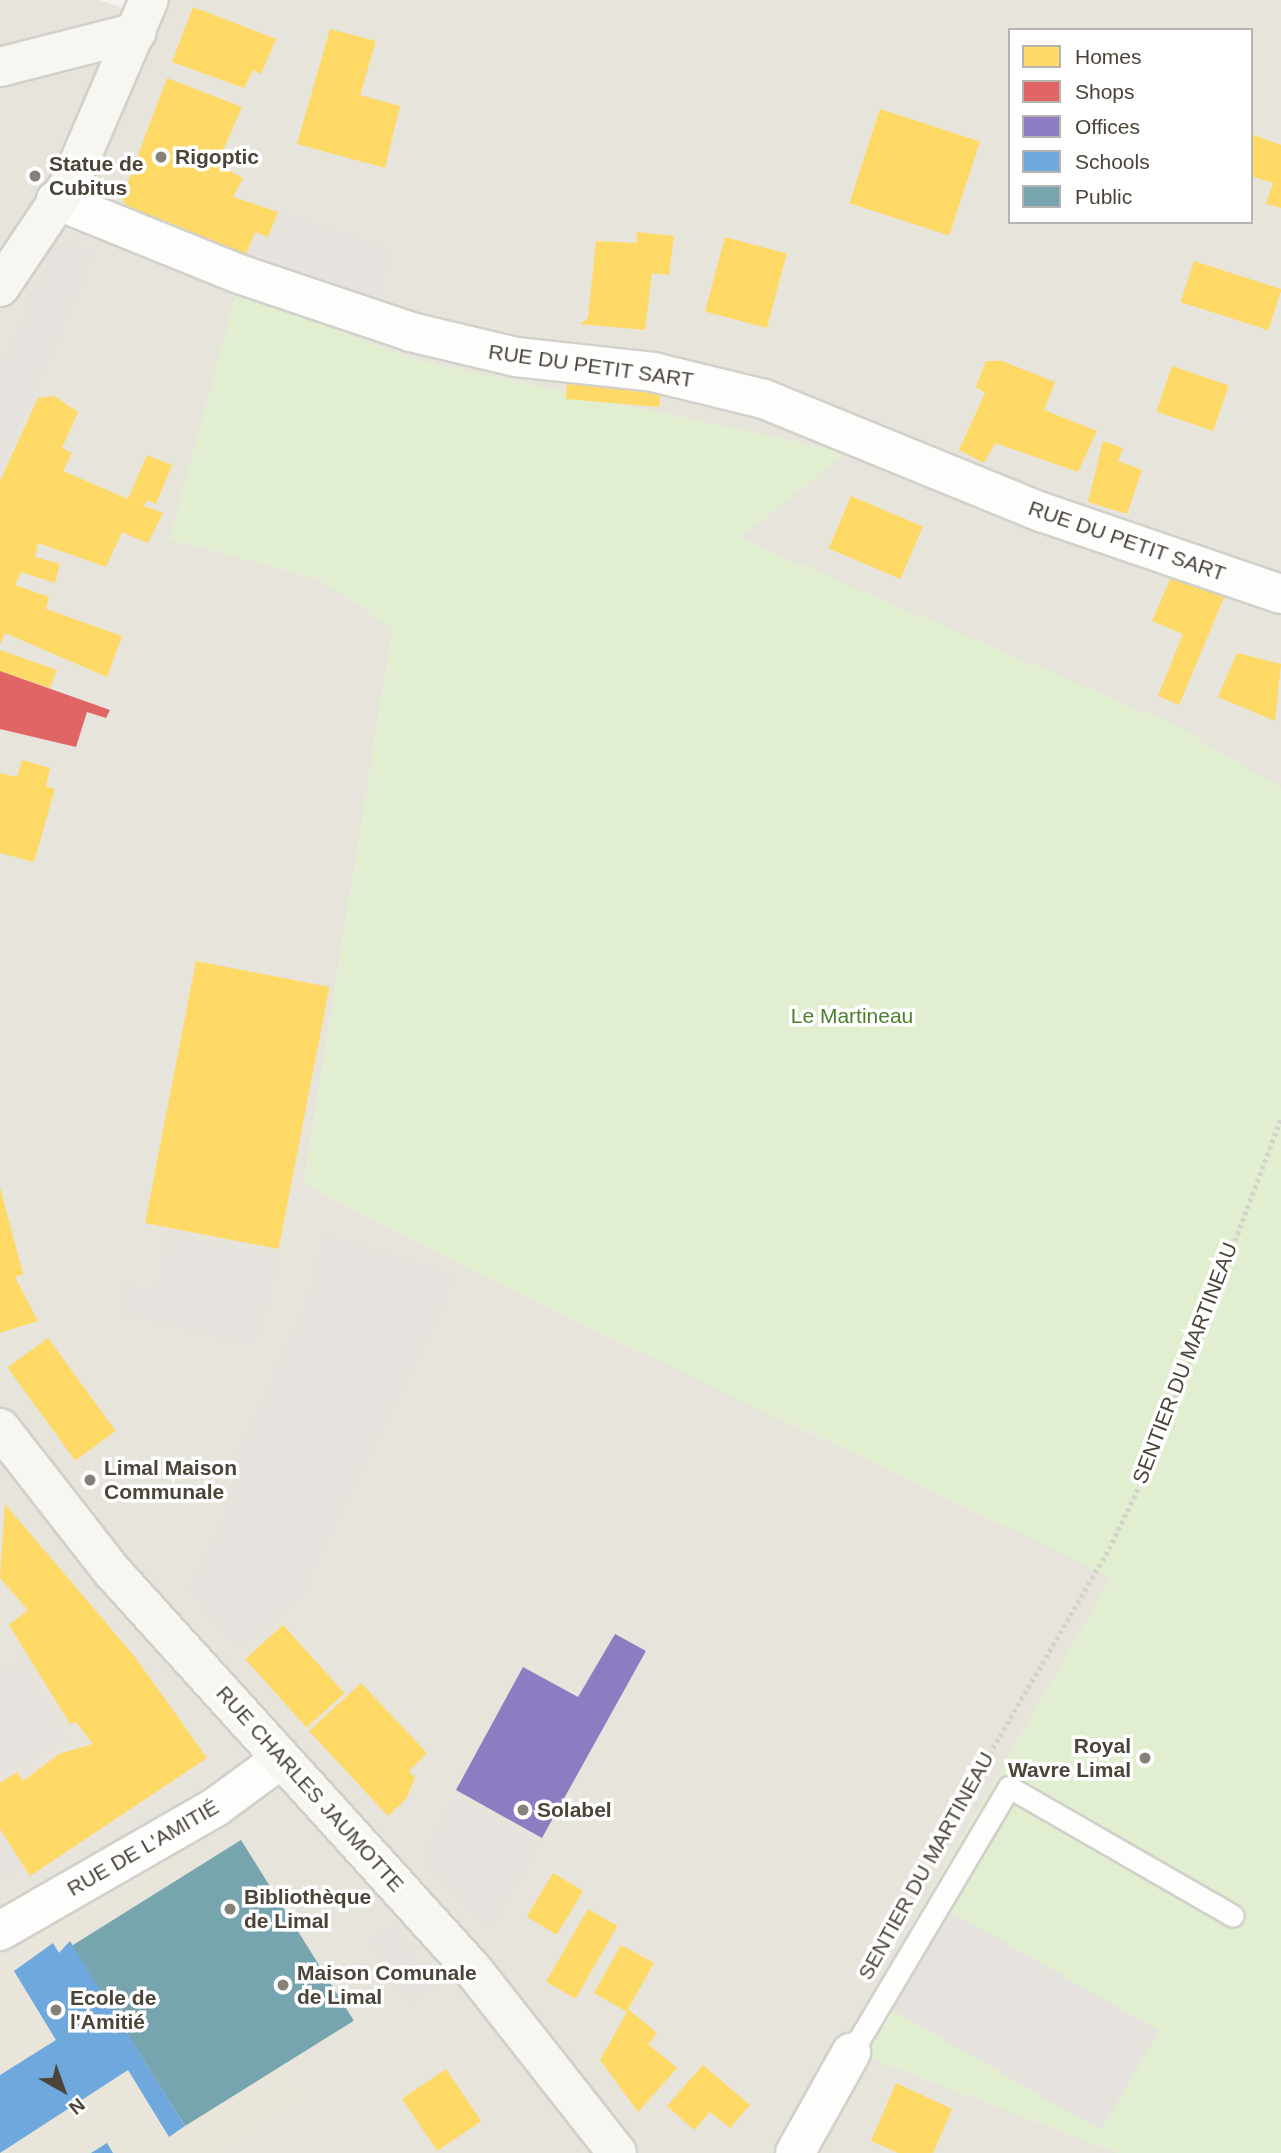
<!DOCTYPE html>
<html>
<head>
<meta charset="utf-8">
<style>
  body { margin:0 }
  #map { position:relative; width:1281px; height:2153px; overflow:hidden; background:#f4f2ee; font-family:Arial,sans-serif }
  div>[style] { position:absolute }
  .residential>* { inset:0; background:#e7e4dc }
  .education>* { inset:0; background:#eae5da }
  .green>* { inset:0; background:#e1eecf }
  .parking>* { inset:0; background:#e6e3df; transform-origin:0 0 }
  .homes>* { inset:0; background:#ffd966; transform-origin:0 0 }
  .shops>* { inset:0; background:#e06666 }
  .offices>* { inset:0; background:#8e7cc3 }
  .schools>* { inset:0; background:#6fa8dc }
  .public>* { inset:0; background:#76a5af; transform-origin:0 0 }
  .path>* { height:4.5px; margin-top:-2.25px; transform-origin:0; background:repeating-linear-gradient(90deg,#d3d2cc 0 3.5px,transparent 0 7px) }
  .roads { filter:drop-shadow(2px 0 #d2d0cb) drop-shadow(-2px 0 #d2d0cb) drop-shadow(0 2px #d2d0cb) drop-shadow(0 -2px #d2d0cb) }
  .lane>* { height:21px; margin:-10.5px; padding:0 10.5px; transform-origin:10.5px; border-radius:10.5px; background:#fdfdfc }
  .street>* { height:38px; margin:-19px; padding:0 19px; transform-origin:19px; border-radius:19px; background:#fdfdfc }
  .secondary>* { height:38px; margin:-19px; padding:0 19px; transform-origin:19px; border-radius:19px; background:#f7f6f1 }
  .dots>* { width:19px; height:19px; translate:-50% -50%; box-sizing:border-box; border:4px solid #fff; border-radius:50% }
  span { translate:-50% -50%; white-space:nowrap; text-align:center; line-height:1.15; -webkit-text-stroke:7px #fff; paint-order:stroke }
  .poi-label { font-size:21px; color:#4b4439; font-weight:700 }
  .left { translate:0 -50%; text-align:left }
  .right { translate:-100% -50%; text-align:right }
  .street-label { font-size:21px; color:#4b4439 }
  .park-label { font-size:21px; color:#4a7f2a }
  .legend { position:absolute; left:1008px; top:28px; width:245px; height:196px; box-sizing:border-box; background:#fff; border:2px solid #b7b4b0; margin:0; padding:9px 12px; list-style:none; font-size:21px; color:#4b4439 }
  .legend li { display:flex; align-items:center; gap:14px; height:35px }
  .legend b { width:35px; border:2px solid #b7b4b0 }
  .north { position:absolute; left:28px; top:2055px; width:70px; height:70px; -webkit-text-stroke:5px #fff; paint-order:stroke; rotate:140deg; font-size:19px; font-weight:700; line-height:28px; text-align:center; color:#4b4439 }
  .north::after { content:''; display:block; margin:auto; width:24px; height:32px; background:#4b4439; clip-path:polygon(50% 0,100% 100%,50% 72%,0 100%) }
</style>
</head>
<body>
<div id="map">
  <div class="residential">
    <i style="clip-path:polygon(evenodd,0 0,99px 0,128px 10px,133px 0,1281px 0,1281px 907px,658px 600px,846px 453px,411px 359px,237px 292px,170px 539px,320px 579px,393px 628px,304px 1183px,474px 1272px,1112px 1577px,842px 2047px,1118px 2153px,0 2153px,0 0,1010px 30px,1251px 30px,1251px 222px,1010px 222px,1010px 30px)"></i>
  </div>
  <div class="education">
    <i style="clip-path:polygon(176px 1850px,187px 1868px,70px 1941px,286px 2063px,309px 2100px,227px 2153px,0 2153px,0 1957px)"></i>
  </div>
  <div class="green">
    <i style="clip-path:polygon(237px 291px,411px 359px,847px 453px,739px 538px,1177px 726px,1281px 788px,1281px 2153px,1118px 2153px,842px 2047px,1112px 1577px,474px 1272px,304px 1183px,393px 628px,320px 579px,170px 539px)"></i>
  </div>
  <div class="parking">
    <i style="clip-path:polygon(278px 212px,392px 250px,374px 312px,242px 264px,255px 232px,268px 237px)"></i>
    <i style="clip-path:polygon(54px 246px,96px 248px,0 472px,0 374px)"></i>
    <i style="clip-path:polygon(168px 1233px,280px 1255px,255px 1345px,119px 1313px,126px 1285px,158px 1291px)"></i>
    <i style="clip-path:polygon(327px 1236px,456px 1275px,300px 1597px,240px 1650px,189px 1589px,239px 1486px,238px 1452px,299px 1323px)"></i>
    <i style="clip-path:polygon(20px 1661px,67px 1737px,0 1779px,0 1672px)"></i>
    <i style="clip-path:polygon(454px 1798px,539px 1843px,489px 1931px,424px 1859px)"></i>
    <i style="clip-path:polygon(0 1833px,23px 1868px,0 1882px)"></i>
    <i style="left:949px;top:1910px;width:242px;height:115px;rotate:30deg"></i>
    <i style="left:394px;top:1925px;width:73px;height:29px;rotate:57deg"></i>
  </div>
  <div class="homes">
    <i style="clip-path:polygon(193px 7px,276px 39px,261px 74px,253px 70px,244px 88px,172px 62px)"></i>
    <i style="clip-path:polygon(330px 29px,376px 41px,360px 95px,400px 106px,385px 168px,297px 144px)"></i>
    <i style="clip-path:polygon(167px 78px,242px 107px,220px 157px,207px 152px,204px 157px,243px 178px,233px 197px,278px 212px,268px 237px,255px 232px,242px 264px,129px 214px,122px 198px)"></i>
    <i style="left:880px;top:109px;width:105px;height:99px;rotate:18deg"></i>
    <i style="clip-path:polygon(1251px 134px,1281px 145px,1281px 208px,1266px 204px,1273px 183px,1251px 176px)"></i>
    <i style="clip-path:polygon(637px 232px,674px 236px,669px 275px,652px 273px,645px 330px,580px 324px,588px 318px,596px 241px,637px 243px)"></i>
    <i style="left:725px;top:237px;width:64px;height:77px;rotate:15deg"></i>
    <i style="left:1194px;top:261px;width:92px;height:43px;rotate:18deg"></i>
    <i style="clip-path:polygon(986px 361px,1002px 361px,1055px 382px,1044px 410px,1097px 431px,1078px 472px,995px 443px,984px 463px,959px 450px,985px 393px,976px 387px)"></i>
    <i style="left:1172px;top:366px;width:60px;height:48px;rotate:19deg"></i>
    <i style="left:568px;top:372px;width:94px;height:27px;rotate:5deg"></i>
    <i style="clip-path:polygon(54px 396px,78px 412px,62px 448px,72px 453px,63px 471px,128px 499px,147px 455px,172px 465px,156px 504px,147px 500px,144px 506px,163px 513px,148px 543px,122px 532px,106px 567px,38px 543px,35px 557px,60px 564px,55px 583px,21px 572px,15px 585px,49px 597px,46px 609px,122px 636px,107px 677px,5px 633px,0 645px,0 481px,38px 398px)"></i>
    <i style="clip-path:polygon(1103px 441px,1123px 448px,1118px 461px,1142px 470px,1127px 514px,1088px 502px)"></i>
    <i style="left:851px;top:496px;width:78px;height:57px;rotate:23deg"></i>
    <i style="clip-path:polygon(1172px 575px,1225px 595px,1179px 705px,1158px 696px,1183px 634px,1152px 621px)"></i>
    <i style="clip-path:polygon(0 650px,57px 670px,50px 688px,0 671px)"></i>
    <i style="clip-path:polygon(1237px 653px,1281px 664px,1275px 721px,1218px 697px)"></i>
    <i style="clip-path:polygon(22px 760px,50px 768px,46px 786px,55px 789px,34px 862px,0 853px,0 773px,17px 777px)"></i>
    <i style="left:196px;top:961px;width:136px;height:267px;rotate:11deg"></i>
    <i style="clip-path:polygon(0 1187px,23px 1274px,15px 1277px,38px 1321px,0 1333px)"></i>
    <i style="left:48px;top:1338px;width:115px;height:50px;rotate:54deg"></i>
    <i style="clip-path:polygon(5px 1504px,135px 1657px,207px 1758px,30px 1876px,0 1829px,0 1783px,17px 1772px,23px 1781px,59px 1754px,93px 1744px,76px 1722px,70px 1724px,9px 1625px,28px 1610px,0 1578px)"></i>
    <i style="left:283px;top:1625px;width:92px;height:51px;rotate:48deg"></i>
    <i style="clip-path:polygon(361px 1683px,427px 1753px,409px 1771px,415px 1778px,406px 1799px,388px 1816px,309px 1731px)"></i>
    <i style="left:553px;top:1873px;width:35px;height:51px;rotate:31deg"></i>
    <i style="left:588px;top:1909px;width:34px;height:84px;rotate:30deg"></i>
    <i style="clip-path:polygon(621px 1945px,654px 1963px,628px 2009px,657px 2033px,648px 2044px,677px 2068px,638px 2112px,600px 2060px,627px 2012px,594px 1993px)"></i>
    <i style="clip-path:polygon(703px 2065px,750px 2105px,730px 2128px,710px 2112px,694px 2130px,667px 2106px)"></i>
    <i style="left:446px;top:2069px;width:63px;height:53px;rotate:56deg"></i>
    <i style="clip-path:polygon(896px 2083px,952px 2109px,933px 2153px,898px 2153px,871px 2141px)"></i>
  </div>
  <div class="shops">
    <i style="clip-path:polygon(0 671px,110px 710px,106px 718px,87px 712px,76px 747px,0 729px)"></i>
  </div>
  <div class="offices">
    <i style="clip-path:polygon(615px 1634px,646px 1651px,542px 1838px,456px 1790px,523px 1667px,578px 1697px)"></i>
  </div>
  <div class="schools">
    <i style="clip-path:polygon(70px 1941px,185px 2126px,169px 2137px,128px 2070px,0 2153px,0 2075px,56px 2040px,14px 1971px,53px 1943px,59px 1953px)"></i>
    <i style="clip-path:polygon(107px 2143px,113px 2153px,91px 2153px)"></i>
  </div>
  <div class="public">
    <i style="left:241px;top:1840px;width:213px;height:199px;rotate:58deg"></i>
  </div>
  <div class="path">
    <i style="left:929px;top:1857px;width:357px;rotate:-59.7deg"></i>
    <i style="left:1109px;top:1549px;width:102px;rotate:-64.4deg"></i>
    <i style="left:1153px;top:1457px;width:362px;rotate:-69.3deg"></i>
  </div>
  <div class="roads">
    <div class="lane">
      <i style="left:851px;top:2053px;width:309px;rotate:-59.3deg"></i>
      <i style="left:1009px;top:1787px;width:258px;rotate:29.9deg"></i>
    </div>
    <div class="street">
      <i style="left:56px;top:200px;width:197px;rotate:22deg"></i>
      <i style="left:239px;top:274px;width:182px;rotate:18.6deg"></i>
      <i style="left:411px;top:332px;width:108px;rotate:13.4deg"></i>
      <i style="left:516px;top:357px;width:138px;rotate:6.2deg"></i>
      <i style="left:653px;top:372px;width:114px;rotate:13.7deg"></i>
      <i style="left:764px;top:399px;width:302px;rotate:22.2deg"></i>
      <i style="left:1044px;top:513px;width:250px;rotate:18.9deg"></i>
      <i style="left:0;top:1931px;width:250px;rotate:-29.9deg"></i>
      <i style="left:217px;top:1806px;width:79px;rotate:-36.3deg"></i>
      <i style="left:795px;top:2153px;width:115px;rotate:-60.8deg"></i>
    </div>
    <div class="secondary">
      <i style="left:0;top:67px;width:141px;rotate:-14.3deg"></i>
      <i style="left:0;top:287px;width:125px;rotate:-56.1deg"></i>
      <i style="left:70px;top:183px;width:199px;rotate:-66.7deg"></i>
      <i style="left:0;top:1428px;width:179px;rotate:52deg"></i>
      <i style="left:110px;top:1569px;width:542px;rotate:47.84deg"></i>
      <i style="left:474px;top:1971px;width:231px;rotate:51.8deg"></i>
    </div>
  </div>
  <div class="dots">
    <i style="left:161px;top:157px;background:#868178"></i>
    <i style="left:35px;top:176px;background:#868178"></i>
    <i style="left:90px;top:1480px;background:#868178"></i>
    <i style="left:1145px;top:1758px;background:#868178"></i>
    <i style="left:523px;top:1810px;background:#868178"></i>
    <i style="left:230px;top:1909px;background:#868178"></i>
    <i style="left:283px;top:1985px;background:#868178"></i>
    <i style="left:56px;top:2010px;background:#868178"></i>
  </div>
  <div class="poi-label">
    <span class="left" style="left:175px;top:157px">Rigoptic</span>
    <span class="left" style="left:49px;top:176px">Statue de<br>Cubitus</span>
    <span class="left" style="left:104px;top:1480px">Limal Maison<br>Communale</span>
    <span class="right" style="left:1131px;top:1758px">Royal<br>Wavre Limal</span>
    <span class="left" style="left:537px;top:1810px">Solabel</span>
    <span class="left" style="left:244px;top:1909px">Bibliothèque<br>de Limal</span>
    <span class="left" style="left:297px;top:1985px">Maison Comunale<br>de Limal</span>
    <span class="left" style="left:70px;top:2010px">Ecole de<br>l'Amitié</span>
  </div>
  <div class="street-label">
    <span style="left:591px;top:366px;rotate:8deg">RUE DU PETIT SART</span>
    <span style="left:1127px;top:541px;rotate:19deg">RUE DU PETIT SART</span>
    <span style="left:1185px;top:1363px;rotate:-69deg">SENTIER DU MARTINEAU</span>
    <span style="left:310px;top:1789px;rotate:48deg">RUE CHARLES JAUMOTTE</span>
    <span style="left:143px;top:1848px;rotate:-30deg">RUE DE L'AMITIÉ</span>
    <span style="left:926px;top:1866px;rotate:-61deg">SENTIER DU MARTINEAU</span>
  </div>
  <div class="park-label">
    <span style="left:852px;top:1016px">Le Martineau</span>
  </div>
  <ul class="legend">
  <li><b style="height:19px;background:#ffd966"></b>Homes</li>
  <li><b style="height:19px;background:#e06666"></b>Shops</li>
  <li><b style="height:19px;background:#8e7cc3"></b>Offices</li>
  <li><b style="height:19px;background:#6fa8dc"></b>Schools</li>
  <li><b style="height:19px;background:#76a5af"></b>Public</li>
  </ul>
  <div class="north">N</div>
</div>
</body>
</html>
